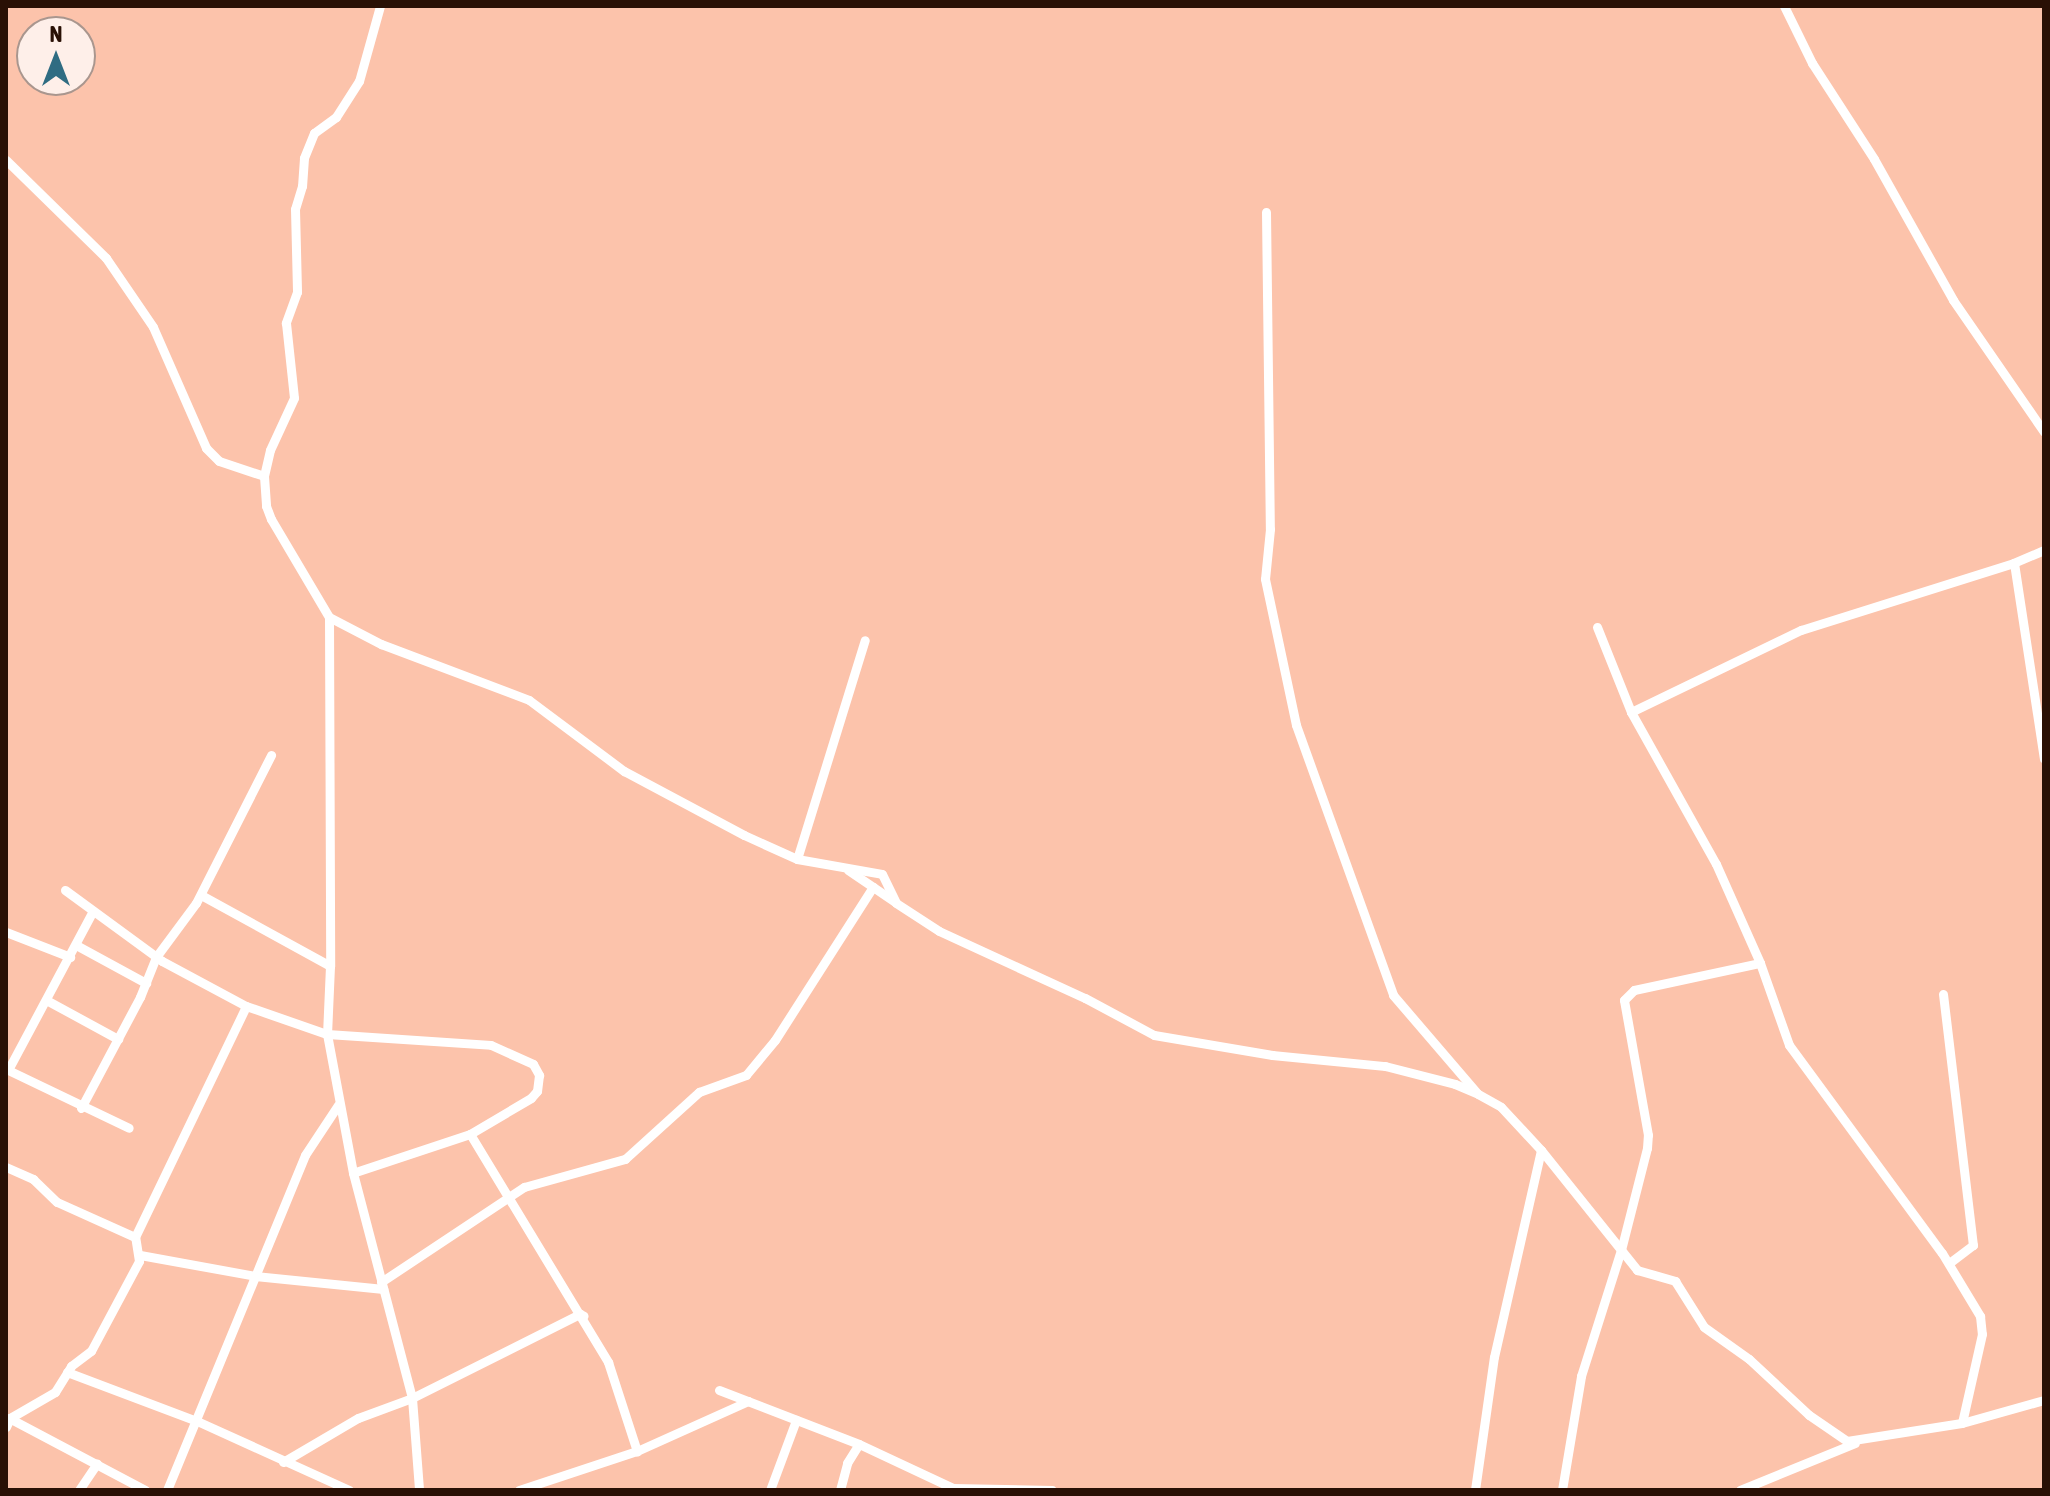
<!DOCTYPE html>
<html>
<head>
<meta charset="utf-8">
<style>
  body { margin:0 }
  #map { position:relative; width:2050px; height:1496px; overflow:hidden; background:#fcc3ab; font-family:"Asap Condensed",sans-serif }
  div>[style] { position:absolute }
  .street>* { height:9px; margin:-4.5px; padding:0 4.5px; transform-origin:4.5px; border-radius:4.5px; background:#fff }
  span { translate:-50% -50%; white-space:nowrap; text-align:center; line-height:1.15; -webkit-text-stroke:7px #feefe9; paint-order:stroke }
  .frame { position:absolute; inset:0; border:8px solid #291005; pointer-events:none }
  .north { position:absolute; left:16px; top:16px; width:80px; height:80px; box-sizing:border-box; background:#feefe9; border:2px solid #a9968e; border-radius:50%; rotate:0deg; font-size:22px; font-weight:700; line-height:32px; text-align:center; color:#291005 }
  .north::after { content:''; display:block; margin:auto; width:28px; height:36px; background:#2f6c82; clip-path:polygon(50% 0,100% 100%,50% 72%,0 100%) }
</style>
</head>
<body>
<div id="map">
  <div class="street">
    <i style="left:380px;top:6px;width:78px;rotate:105.6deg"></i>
    <i style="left:359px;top:81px;width:43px;rotate:122.6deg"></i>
    <i style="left:336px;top:117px;width:27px;rotate:144deg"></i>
    <i style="left:314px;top:133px;width:27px;rotate:112deg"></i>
    <i style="left:304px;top:158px;width:28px;rotate:94deg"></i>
    <i style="left:302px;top:186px;width:24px;rotate:107deg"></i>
    <i style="left:295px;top:209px;width:83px;rotate:88.6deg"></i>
    <i style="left:297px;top:292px;width:33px;rotate:110deg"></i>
    <i style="left:286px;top:323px;width:75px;rotate:83.9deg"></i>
    <i style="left:294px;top:398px;width:57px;rotate:114.8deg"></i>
    <i style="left:270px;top:450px;width:27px;rotate:103deg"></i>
    <i style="left:264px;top:476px;width:30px;rotate:86deg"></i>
    <i style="left:266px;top:506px;width:14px;rotate:69deg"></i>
    <i style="left:271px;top:519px;width:114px;rotate:59.4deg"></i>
    <i style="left:329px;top:617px;width:349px;rotate:89.8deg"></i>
    <i style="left:330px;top:966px;width:68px;rotate:92.5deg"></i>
    <i style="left:327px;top:1034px;width:141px;rotate:79.4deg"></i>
    <i style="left:353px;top:1173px;width:233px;rotate:75.3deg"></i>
    <i style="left:412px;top:1398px;width:92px;rotate:85.6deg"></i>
    <i style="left:1784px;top:6px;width:64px;rotate:63.8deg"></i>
    <i style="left:1812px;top:63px;width:114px;rotate:57.1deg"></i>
    <i style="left:1874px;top:159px;width:162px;rotate:60.7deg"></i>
    <i style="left:1953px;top:300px;width:160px;rotate:55.4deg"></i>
    <i style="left:6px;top:160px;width:140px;rotate:44.4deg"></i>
    <i style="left:106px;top:258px;width:83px;rotate:55.7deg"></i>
    <i style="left:153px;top:327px;width:132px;rotate:66.3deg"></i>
    <i style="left:206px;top:448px;width:18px;rotate:45deg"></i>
    <i style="left:219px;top:461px;width:47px;rotate:18.4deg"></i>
    <i style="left:1266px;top:212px;width:317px;rotate:89.3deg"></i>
    <i style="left:1270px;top:529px;width:50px;rotate:95.7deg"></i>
    <i style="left:1265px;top:579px;width:149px;rotate:78deg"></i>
    <i style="left:1296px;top:725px;width:287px;rotate:70.2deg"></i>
    <i style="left:1393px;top:995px;width:128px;rotate:49.4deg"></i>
    <i style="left:2044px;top:550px;width:33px;rotate:157deg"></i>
    <i style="left:2014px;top:563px;width:198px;rotate:81.3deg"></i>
    <i style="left:329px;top:617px;width:59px;rotate:27.4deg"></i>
    <i style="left:381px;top:644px;width:158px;rotate:20.7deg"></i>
    <i style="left:529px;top:700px;width:119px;rotate:36.8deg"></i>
    <i style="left:624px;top:771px;width:136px;rotate:28.1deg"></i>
    <i style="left:744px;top:835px;width:58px;rotate:24.4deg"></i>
    <i style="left:797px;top:859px;width:86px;rotate:10deg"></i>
    <i style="left:882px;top:874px;width:32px;rotate:64deg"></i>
    <i style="left:896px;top:903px;width:51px;rotate:33.1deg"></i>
    <i style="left:939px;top:931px;width:161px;rotate:24.7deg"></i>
    <i style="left:1085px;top:998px;width:78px;rotate:28.2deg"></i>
    <i style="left:1154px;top:1035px;width:120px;rotate:9.6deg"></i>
    <i style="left:1272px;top:1055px;width:114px;rotate:5.6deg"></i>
    <i style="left:1385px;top:1066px;width:72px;rotate:14.4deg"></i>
    <i style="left:1455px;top:1084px;width:25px;rotate:23deg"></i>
    <i style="left:1478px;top:1094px;width:26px;rotate:29deg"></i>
    <i style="left:1501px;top:1107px;width:59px;rotate:47.1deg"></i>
    <i style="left:1541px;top:1150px;width:154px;rotate:51.3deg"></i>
    <i style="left:1637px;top:1270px;width:40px;rotate:16deg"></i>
    <i style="left:1675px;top:1281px;width:54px;rotate:57.8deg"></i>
    <i style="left:1704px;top:1327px;width:55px;rotate:35.4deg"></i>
    <i style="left:1749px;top:1359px;width:82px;rotate:43deg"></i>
    <i style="left:1809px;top:1415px;width:46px;rotate:34.4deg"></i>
    <i style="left:1847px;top:1441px;width:116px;rotate:-8.9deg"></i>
    <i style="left:1962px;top:1423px;width:85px;rotate:-15.7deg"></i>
    <i style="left:1597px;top:627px;width:92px;rotate:68.2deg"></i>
    <i style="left:1631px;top:712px;width:174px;rotate:60.8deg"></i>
    <i style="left:1716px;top:864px;width:108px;rotate:66deg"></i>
    <i style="left:1760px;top:963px;width:87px;rotate:70.5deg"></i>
    <i style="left:1789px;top:1045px;width:258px;rotate:53.7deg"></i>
    <i style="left:1942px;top:1253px;width:74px;rotate:58.9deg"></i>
    <i style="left:1980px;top:1316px;width:18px;rotate:84deg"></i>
    <i style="left:1982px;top:1334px;width:91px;rotate:102.7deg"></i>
    <i style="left:1631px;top:712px;width:189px;rotate:-25.8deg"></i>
    <i style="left:1801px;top:630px;width:223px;rotate:-17.5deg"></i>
    <i style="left:797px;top:859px;width:229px;rotate:-72.8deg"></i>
    <i style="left:848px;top:870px;width:57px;rotate:34.2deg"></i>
    <i style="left:65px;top:890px;width:120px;rotate:36.2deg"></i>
    <i style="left:162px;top:961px;width:95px;rotate:28.2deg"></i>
    <i style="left:246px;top:1006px;width:86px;rotate:19.1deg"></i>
    <i style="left:327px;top:1034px;width:164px;rotate:3.8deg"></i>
    <i style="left:491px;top:1045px;width:46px;rotate:24.3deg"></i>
    <i style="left:533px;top:1064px;width:13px;rotate:61deg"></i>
    <i style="left:539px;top:1075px;width:16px;rotate:97deg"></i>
    <i style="left:537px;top:1091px;width:9px;rotate:131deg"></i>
    <i style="left:531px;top:1098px;width:71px;rotate:149.5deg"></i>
    <i style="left:470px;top:1134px;width:123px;rotate:161.6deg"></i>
    <i style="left:201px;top:895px;width:147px;rotate:28.8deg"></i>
    <i style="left:6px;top:932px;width:69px;rotate:21.3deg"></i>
    <i style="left:76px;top:945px;width:80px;rotate:28.5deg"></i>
    <i style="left:1943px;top:994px;width:253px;rotate:83.2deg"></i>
    <i style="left:1973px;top:1245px;width:30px;rotate:143deg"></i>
    <i style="left:48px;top:1001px;width:80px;rotate:28.5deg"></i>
    <i style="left:6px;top:1069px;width:136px;rotate:25.6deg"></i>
    <i style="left:8px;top:1070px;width:180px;rotate:-61.9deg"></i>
    <i style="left:81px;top:1108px;width:126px;rotate:-62deg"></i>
    <i style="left:140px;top:997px;width:43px;rotate:-68.2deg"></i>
    <i style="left:156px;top:957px;width:67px;rotate:-53.5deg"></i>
    <i style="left:196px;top:903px;width:166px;rotate:-63.1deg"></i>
    <i style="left:470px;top:1134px;width:267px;rotate:58.8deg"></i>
    <i style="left:608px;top:1362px;width:94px;rotate:72deg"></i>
    <i style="left:6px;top:1167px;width:30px;rotate:24deg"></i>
    <i style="left:33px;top:1179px;width:33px;rotate:44deg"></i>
    <i style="left:57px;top:1202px;width:85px;rotate:24.2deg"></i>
    <i style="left:140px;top:1255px;width:117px;rotate:10.3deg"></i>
    <i style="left:255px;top:1276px;width:129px;rotate:5.8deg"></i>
    <i style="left:381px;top:1282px;width:172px;rotate:-33.6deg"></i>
    <i style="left:524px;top:1187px;width:105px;rotate:-15.5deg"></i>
    <i style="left:625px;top:1159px;width:100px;rotate:-42.2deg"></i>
    <i style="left:699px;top:1092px;width:50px;rotate:-19.9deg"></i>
    <i style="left:746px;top:1075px;width:45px;rotate:-50.4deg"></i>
    <i style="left:775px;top:1040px;width:182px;rotate:-57.4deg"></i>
    <i style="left:67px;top:1372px;width:139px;rotate:20.7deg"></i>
    <i style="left:197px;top:1421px;width:167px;rotate:24.4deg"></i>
    <i style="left:719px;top:1390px;width:150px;rotate:21.1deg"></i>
    <i style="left:859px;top:1444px;width:104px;rotate:25.1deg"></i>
    <i style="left:953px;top:1488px;width:99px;rotate:1.2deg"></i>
    <i style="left:9px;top:1418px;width:154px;rotate:27.9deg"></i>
    <i style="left:6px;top:1427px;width:10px;rotate:-66deg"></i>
    <i style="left:10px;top:1418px;width:52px;rotate:-30deg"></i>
    <i style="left:55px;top:1392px;width:31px;rotate:-58deg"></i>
    <i style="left:71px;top:1366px;width:25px;rotate:-37deg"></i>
    <i style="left:91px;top:1351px;width:102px;rotate:-61.9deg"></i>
    <i style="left:139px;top:1261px;width:24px;rotate:-99deg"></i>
    <i style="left:135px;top:1237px;width:256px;rotate:-64.3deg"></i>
    <i style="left:283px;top:1462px;width:87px;rotate:-30.4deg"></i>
    <i style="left:358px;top:1418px;width:58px;rotate:-20.3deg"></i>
    <i style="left:412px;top:1398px;width:188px;rotate:-26.6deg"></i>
    <i style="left:580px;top:1314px;width:4px;rotate:27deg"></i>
    <i style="left:79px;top:1490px;width:32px;rotate:-56deg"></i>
    <i style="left:167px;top:1490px;width:362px;rotate:-67.6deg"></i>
    <i style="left:305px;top:1155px;width:60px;rotate:-56.6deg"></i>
    <i style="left:519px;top:1490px;width:124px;rotate:-18.3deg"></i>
    <i style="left:637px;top:1451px;width:122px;rotate:-24.2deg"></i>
    <i style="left:770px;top:1490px;width:75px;rotate:-69.6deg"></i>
    <i style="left:840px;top:1490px;width:28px;rotate:-75deg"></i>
    <i style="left:847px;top:1463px;width:22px;rotate:-58deg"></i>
    <i style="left:1475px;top:1490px;width:134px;rotate:-81.9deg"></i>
    <i style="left:1494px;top:1357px;width:212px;rotate:-77.2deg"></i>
    <i style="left:1562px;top:1490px;width:116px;rotate:-80.5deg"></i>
    <i style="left:1581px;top:1376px;width:132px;rotate:-72.4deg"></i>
    <i style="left:1621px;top:1250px;width:105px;rotate:-75.7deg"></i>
    <i style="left:1647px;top:1148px;width:13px;rotate:-86deg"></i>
    <i style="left:1648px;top:1135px;width:137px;rotate:-100.1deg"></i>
    <i style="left:1624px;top:1000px;width:14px;rotate:-45deg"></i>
    <i style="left:1634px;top:990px;width:129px;rotate:-12.1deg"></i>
    <i style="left:1740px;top:1490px;width:124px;rotate:-22.2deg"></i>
  </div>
  <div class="frame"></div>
  <div class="north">N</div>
</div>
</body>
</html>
